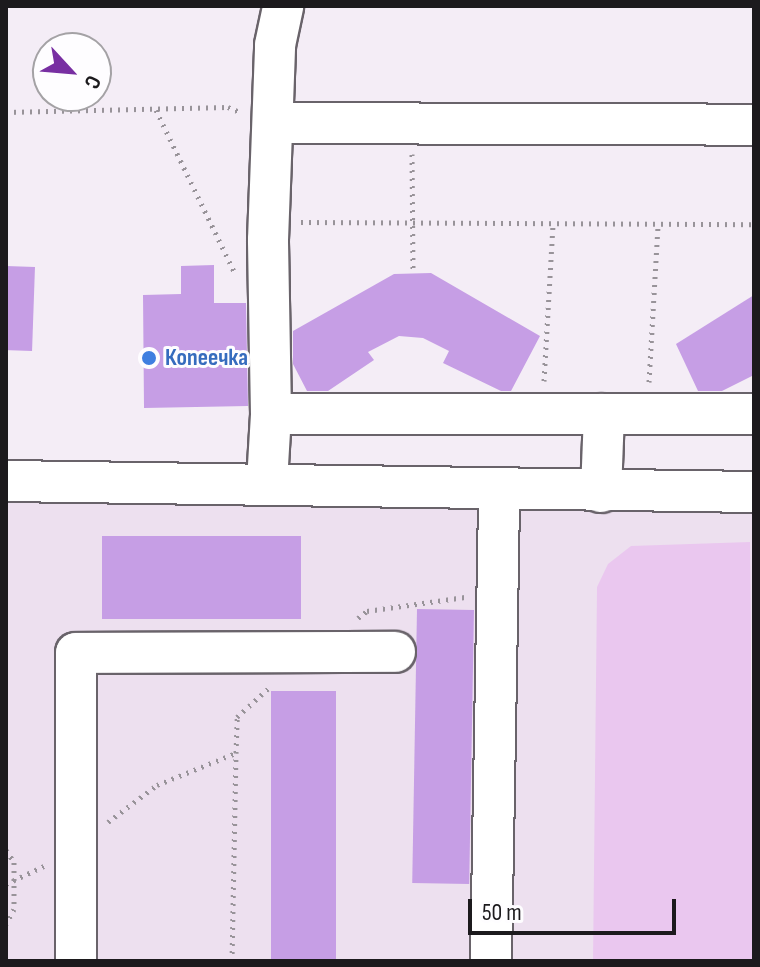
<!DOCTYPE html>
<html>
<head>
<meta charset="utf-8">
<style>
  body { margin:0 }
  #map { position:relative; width:760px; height:967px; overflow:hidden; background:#f4edf6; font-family:"Sofia Sans Condensed",sans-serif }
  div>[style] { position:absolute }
  .built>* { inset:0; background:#ede0ef; transform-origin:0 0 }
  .green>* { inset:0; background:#eac7ef }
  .building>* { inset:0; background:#c69ee5; transform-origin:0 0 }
  .path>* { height:5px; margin-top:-2.5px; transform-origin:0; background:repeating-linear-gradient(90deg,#989399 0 2px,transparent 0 8px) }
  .roads { filter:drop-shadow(2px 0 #69636a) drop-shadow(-2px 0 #69636a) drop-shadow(0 2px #69636a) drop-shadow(0 -2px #69636a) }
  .minor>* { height:40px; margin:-20px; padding:0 20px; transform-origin:20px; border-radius:20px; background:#fff }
  .dots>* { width:22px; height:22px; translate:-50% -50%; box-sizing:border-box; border:4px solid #fefdff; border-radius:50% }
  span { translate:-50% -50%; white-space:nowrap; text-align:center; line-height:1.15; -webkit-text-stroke:6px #fefdff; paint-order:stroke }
  .shop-label { font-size:24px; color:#366cbe; font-weight:700 }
  .left { translate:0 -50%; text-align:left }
  .frame { position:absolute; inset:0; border:8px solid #1c1a1d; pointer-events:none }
  .north { position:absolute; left:32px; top:32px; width:80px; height:80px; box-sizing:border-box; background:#fefdff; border:2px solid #a4a2a5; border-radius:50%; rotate:116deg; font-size:22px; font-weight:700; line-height:32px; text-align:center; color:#1c1a1d }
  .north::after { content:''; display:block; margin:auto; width:28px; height:36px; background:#782fa2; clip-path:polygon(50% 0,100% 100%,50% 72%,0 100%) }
  .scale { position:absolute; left:468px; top:899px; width:208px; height:36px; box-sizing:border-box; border:4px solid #1c1a1d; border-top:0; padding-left:10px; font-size:24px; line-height:28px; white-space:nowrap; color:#1c1a1d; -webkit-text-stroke:6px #fefdff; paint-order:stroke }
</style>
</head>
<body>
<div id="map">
  <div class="built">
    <i style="left:6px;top:499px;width:748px;height:462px;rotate:1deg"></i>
  </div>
  <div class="green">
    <i style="clip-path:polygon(750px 542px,754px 961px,593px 961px,597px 587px,608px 564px,631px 546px)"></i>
  </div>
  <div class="building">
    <i style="clip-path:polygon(214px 265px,214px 303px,246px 303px,248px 406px,144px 408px,143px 295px,181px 294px,181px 266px)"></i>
    <i style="left:6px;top:266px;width:29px;height:84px;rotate:2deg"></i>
    <i style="clip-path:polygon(431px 273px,540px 336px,511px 391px,501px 391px,443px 363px,449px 351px,423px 338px,399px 336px,368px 352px,374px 360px,328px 391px,307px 391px,293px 364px,293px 331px,394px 274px)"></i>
    <i style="clip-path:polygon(754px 295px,754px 375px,722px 391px,698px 391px,676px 344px)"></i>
    <i style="left:102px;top:536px;width:199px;height:83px"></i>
    <i style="left:417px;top:609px;width:57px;height:274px;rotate:1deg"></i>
    <i style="left:271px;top:691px;width:65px;height:270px"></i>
  </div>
  <div class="path">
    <i style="left:752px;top:35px;width:2px"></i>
    <i style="left:156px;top:110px;width:179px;rotate:64.2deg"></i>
    <i style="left:6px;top:112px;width:222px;rotate:-1.3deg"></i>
    <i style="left:228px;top:107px;width:13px;rotate:23deg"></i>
    <i style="left:412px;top:154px;width:119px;rotate:89.5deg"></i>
    <i style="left:301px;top:222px;width:453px;rotate:0.3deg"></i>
    <i style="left:544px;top:381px;width:158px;rotate:-86.7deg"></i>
    <i style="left:649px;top:382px;width:158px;rotate:-86.7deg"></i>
    <i style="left:358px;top:618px;width:11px;rotate:-38deg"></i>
    <i style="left:367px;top:611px;width:99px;rotate:-8.1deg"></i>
    <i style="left:108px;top:822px;width:61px;rotate:-37.1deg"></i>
    <i style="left:157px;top:785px;width:85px;rotate:-22.1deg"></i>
    <i style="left:236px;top:753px;width:36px;rotate:-88deg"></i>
    <i style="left:237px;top:717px;width:46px;rotate:-42.4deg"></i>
    <i style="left:6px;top:850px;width:14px;rotate:56deg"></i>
    <i style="left:14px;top:862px;width:47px;rotate:90deg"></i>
    <i style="left:14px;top:909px;width:17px;rotate:118deg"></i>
    <i style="left:6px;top:884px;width:42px;rotate:-25.3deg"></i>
    <i style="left:232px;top:961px;width:208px;rotate:-88.9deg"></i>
  </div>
  <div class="roads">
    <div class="minor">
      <i style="left:273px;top:123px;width:481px;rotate:0.2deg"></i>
      <i style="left:271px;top:414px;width:483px"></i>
      <i style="left:6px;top:481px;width:748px;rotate:0.84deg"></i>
      <i style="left:267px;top:482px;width:68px;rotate:-86.6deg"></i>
      <i style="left:271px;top:414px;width:174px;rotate:-91deg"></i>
      <i style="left:268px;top:240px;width:195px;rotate:-87.9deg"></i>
      <i style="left:275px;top:45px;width:40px;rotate:-78deg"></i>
      <i style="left:601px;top:492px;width:78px;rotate:-87.8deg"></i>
      <i style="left:76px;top:961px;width:308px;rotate:-90deg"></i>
      <i style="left:76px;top:653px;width:319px;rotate:-0.2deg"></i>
      <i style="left:491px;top:961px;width:472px;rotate:-89deg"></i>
    </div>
  </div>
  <div class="dots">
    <i style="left:149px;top:358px;background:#3f7fe0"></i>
  </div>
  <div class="shop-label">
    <span class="left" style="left:165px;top:358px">Копеечка</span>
  </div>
  <div class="frame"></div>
  <div class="north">С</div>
  <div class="scale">50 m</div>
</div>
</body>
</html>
